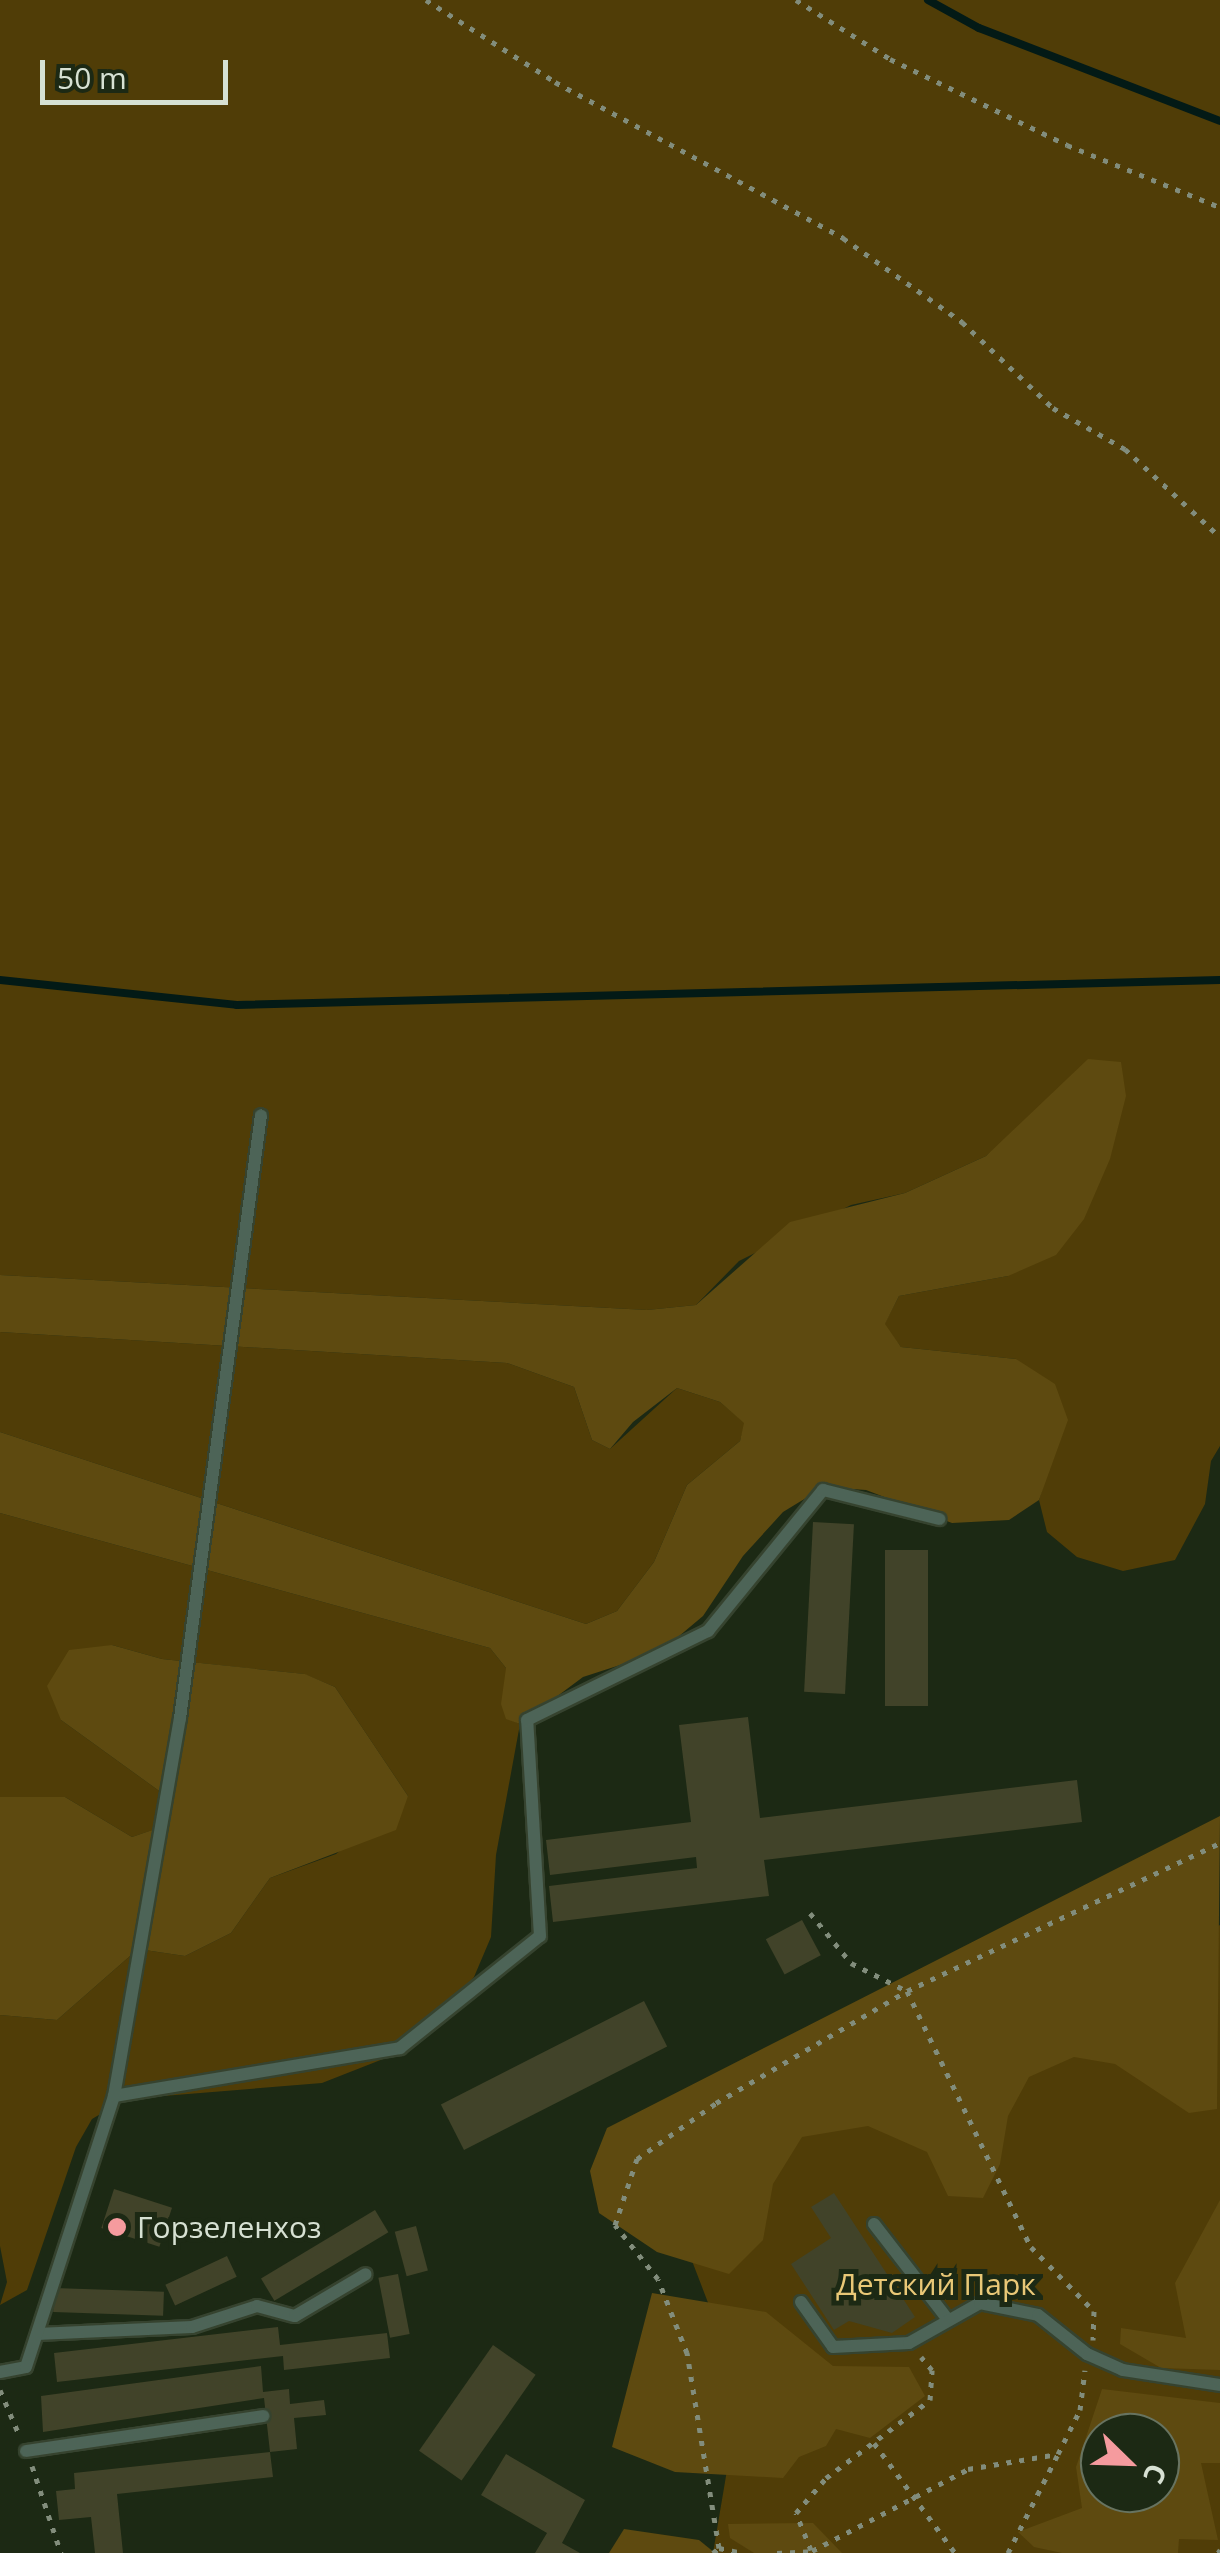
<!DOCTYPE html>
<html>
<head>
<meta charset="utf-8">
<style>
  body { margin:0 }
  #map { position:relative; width:1220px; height:2553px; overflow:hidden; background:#1c2914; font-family:"Open Sans",sans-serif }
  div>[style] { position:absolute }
  .green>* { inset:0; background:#503d07 }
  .forest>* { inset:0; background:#5e4a10 }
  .stream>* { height:8px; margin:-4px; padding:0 4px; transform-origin:4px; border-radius:4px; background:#031a16 }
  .building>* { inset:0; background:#414329; transform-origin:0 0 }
  .path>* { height:5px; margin-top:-2.5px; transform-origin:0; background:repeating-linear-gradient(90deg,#828d7c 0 5px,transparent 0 13px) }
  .roads { filter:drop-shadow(2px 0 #36432f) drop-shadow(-2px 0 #36432f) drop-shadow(0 2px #36432f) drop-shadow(0 -2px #36432f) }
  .service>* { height:12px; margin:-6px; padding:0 6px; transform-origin:6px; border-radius:6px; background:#4d6457 }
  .dots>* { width:28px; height:28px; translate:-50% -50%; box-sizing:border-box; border:5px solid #1c2914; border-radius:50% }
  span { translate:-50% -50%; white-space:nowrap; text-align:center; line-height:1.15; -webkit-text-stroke:10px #1c2914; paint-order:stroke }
  .poi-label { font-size:30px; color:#d7e1d3 }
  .left { translate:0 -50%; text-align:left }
  .park-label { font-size:30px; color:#e9c877 }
  .north { position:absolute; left:1080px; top:2413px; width:100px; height:100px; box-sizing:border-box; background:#1c2914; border:2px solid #677360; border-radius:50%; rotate:113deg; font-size:28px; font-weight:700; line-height:40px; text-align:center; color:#d7e1d3 }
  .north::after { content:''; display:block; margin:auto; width:35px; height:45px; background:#f59b9e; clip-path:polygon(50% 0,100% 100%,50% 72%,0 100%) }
  .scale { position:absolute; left:40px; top:60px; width:188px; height:45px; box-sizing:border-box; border:5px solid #d7e1d3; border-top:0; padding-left:12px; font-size:30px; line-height:35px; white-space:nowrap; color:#d7e1d3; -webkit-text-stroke:8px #1c2914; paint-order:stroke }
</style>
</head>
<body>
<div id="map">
  <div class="green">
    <i style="clip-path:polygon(0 0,1220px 0,1220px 1446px,1211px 1461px,1205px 1504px,1175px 1560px,1123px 1571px,1077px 1557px,1047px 1532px,1039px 1500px,1051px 1460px,1016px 1359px,901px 1347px,884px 1325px,899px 1296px,1008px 1276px,1019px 1129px,986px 1156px,905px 1193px,851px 1205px,739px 1261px,696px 1305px,647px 1310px,0 1275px)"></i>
    <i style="clip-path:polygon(0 1332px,507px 1363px,574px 1387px,592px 1440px,610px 1449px,677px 1388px,720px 1402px,745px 1423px,740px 1441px,687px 1485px,654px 1562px,617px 1611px,586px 1624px,0 1432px)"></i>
    <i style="clip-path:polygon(0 1513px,490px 1648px,506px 1668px,506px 1718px,520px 1724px,496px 1855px,491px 1937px,474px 1977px,443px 2015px,401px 2052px,322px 2083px,126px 2099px,92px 2119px,76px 2147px,27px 2290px,0 2305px,7px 2282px,0 2246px,0 2015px,57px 2020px,138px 1949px,185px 1956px,231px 1933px,270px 1878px,336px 1854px,408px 1796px,335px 1687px,304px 1674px,162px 1659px,112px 1645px,61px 1720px,162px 1793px,165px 1826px,132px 1837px,65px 1797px,0 1797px)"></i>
    <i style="clip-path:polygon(evenodd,1220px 1925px,1220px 2553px,713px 2553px,737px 2411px,730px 2360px,679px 2227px,683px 2183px,1220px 1925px,1100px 2433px,1160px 2433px,1160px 2493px,1100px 2493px,1100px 2433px)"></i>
  </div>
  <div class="forest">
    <i style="clip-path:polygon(1088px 1059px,1121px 1062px,1126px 1096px,1110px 1159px,1084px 1219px,1056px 1255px,1008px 1276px,899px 1296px,885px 1324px,901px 1347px,1016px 1359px,1055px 1384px,1068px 1420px,1039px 1500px,1009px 1520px,952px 1523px,866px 1490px,824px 1487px,783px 1512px,743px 1556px,703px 1616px,678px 1637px,651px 1655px,583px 1677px,520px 1724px,506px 1719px,501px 1704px,506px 1668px,490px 1648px,0 1513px,0 1432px,586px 1624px,617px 1611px,654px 1562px,687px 1485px,740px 1441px,744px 1423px,720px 1402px,677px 1388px,633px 1422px,610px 1449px,592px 1440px,574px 1387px,507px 1363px,0 1332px,0 1275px,647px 1310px,696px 1305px,790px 1222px,905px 1193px,986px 1156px)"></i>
    <i style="clip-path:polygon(112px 1645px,162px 1659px,305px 1674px,335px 1687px,408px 1796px,396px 1830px,270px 1878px,231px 1933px,185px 1956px,138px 1949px,57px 2020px,0 2015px,0 1797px,65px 1797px,132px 1837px,164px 1826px,162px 1793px,61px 1720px,47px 1686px,69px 1650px)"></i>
    <i style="clip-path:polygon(1220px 1816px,1217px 2109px,1189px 2113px,1115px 2064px,1074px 2057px,1029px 2077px,1008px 2116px,1000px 2164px,983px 2198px,948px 2196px,927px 2152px,868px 2126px,802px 2137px,773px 2184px,763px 2240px,729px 2274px,657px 2252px,599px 2213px,590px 2171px,607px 2128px)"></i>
    <i style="clip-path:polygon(1220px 2200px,1220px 2370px,1161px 2368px,1120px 2344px,1121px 2328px,1186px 2338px,1175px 2283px)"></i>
    <i style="clip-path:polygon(652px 2293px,766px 2312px,833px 2366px,909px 2367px,925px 2396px,870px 2438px,836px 2429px,826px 2446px,799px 2457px,783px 2478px,675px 2472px,612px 2447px)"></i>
    <i style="clip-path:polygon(evenodd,1102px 2389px,1220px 2403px,1220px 2463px,1201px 2463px,1218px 2540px,1179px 2539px,1178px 2553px,1062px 2553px,1034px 2547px,1018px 2532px,1082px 2508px,1076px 2467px,1102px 2389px,1100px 2433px,1160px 2433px,1160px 2493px,1100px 2493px,1100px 2433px)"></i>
    <i style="clip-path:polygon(813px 2523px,842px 2553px,754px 2553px,730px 2538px,728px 2524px)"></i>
    <i style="clip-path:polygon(624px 2529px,699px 2540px,715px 2553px,609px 2553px)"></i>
  </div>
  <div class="stream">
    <i style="left:928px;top:0;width:58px;rotate:28.8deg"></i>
    <i style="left:979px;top:28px;width:258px;rotate:21.1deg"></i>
    <i style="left:0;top:980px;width:238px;rotate:6deg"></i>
    <i style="left:237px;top:1005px;width:983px;rotate:-1.46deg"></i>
  </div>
  <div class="building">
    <i style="left:813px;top:1522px;width:41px;height:170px;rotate:3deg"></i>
    <i style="left:885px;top:1550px;width:43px;height:156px"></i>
    <i style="clip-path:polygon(748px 1717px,760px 1818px,1077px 1780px,1082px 1822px,764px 1860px,769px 1896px,553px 1922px,549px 1886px,697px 1868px,696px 1857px,550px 1875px,546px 1840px,691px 1822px,679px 1725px)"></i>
    <i style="left:802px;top:1920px;width:40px;height:41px;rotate:62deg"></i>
    <i style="left:644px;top:2001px;width:51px;height:228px;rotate:63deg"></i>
    <i style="left:114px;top:2189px;width:61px;height:41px;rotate:18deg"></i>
    <i style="clip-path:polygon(834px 2193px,915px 2317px,892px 2333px,849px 2321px,834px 2330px,791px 2264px,831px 2238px,811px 2207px)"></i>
    <i style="left:375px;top:2210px;width:26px;height:133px;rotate:59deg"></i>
    <i style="left:416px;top:2226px;width:46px;height:22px;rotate:75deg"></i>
    <i style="left:227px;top:2256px;width:23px;height:68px;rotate:65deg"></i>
    <i style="left:398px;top:2274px;width:61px;height:20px;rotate:79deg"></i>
    <i style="left:54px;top:2288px;width:110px;height:24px;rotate:2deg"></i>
    <i style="clip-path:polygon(278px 2327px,280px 2345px,387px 2333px,390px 2358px,284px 2370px,283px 2356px,57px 2382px,54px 2353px)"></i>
    <i style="left:493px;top:2345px;width:52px;height:129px;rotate:35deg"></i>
    <i style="clip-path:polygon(261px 2366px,263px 2392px,289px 2389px,290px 2404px,324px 2400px,326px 2415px,294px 2418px,297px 2449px,270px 2452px,264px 2398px,43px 2432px,41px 2396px)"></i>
    <i style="clip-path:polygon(270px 2452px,273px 2477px,117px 2494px,123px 2553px,95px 2553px,91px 2517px,59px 2520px,56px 2491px,75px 2489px,74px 2473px)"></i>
    <i style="clip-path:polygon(506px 2454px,585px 2500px,562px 2543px,580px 2553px,535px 2553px,547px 2533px,481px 2495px)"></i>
  </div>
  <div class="path">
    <i style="left:426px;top:0;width:153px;rotate:32.4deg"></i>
    <i style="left:555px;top:82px;width:328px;rotate:28.4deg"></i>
    <i style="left:843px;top:238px;width:146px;rotate:35.2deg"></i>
    <i style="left:962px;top:322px;width:125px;rotate:43.4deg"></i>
    <i style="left:1053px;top:408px;width:83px;rotate:29.7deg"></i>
    <i style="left:1125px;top:449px;width:129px;rotate:42.8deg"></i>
    <i style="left:796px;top:0;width:111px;rotate:32.1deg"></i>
    <i style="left:890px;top:59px;width:197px;rotate:25.9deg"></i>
    <i style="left:1067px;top:145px;width:165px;rotate:22.1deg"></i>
    <i style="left:810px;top:1913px;width:65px;rotate:50.6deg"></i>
    <i style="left:851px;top:1963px;width:63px;rotate:26.6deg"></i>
    <i style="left:907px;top:1991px;width:284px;rotate:64.2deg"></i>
    <i style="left:1031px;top:2247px;width:90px;rotate:45.5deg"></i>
    <i style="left:1094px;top:2311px;width:29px;rotate:92deg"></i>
    <i style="left:0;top:2390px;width:51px;rotate:66.9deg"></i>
    <i style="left:874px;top:2443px;width:137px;rotate:53.6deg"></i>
    <i style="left:32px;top:2466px;width:92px;rotate:71.6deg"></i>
    <i style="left:719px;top:2548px;width:198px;rotate:-99.3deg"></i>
    <i style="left:687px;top:2353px;width:79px;rotate:-111.4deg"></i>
    <i style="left:658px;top:2279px;width:69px;rotate:-128.5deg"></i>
    <i style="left:615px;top:2225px;width:70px;rotate:-71.6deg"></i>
    <i style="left:637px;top:2159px;width:97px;rotate:-35.3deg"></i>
    <i style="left:716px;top:2103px;width:221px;rotate:-30.4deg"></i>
    <i style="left:907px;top:1991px;width:346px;rotate:-25.3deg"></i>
    <i style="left:811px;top:2550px;width:40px;rotate:-112deg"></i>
    <i style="left:796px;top:2513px;width:46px;rotate:-49.4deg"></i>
    <i style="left:826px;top:2478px;width:130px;rotate:-36.9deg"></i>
    <i style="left:930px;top:2400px;width:30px;rotate:-86deg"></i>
    <i style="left:932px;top:2370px;width:17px;rotate:-130deg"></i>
    <i style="left:713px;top:2553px;width:8px;rotate:-40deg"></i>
    <i style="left:719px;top:2548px;width:25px;rotate:12deg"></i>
    <i style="left:777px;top:2553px;width:35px;rotate:-3deg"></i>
    <i style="left:812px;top:2551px;width:176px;rotate:-27.7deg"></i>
    <i style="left:968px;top:2469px;width:91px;rotate:-9.5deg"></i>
    <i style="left:1058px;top:2454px;width:49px;rotate:-63.4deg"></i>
    <i style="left:1080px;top:2410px;width:40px;rotate:-82.9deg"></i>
    <i style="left:1008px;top:2553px;width:111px;rotate:-63.2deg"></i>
    <i style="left:1218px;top:2553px;width:4px;rotate:-56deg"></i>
  </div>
  <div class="roads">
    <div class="service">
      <i style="left:114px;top:2096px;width:290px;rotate:-9.5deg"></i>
      <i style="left:400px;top:2048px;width:179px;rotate:-38.7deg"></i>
      <i style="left:540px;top:1936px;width:216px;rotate:-93.4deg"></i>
      <i style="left:527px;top:1720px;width:202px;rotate:-26.2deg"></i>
      <i style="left:708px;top:1631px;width:182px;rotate:-50.8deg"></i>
      <i style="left:823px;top:1490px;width:120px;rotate:14deg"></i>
      <i style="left:874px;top:2224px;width:118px;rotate:52.3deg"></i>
      <i style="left:801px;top:2302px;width:55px;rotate:54.6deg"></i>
      <i style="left:833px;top:2347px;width:76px;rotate:-3deg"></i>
      <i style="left:909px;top:2343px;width:81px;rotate:-29.4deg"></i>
      <i style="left:980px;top:2303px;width:59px;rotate:11.7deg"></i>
      <i style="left:1038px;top:2315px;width:63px;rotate:38.5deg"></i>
      <i style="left:1087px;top:2354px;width:39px;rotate:24deg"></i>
      <i style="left:1123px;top:2370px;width:98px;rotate:8.8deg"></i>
      <i style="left:37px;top:2334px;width:155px;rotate:-2.6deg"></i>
      <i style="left:192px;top:2327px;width:68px;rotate:-17.9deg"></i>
      <i style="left:257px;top:2306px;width:39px;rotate:15deg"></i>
      <i style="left:295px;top:2316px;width:82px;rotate:-30.6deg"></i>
      <i style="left:0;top:2372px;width:26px;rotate:-11deg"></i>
      <i style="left:26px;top:2367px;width:285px;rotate:-72deg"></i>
      <i style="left:114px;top:2096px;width:384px;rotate:-80.1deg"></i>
      <i style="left:180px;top:1718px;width:608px;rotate:-82.35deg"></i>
      <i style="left:26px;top:2451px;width:240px;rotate:-8.4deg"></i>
    </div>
  </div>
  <div class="dots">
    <i style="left:117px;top:2227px;background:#f59b9e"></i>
  </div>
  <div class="poi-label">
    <span class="left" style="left:137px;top:2227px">Горзеленхоз</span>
  </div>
  <div class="park-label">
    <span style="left:936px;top:2284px">Детский Парк</span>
  </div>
  <div class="north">С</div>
  <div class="scale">50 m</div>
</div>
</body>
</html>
